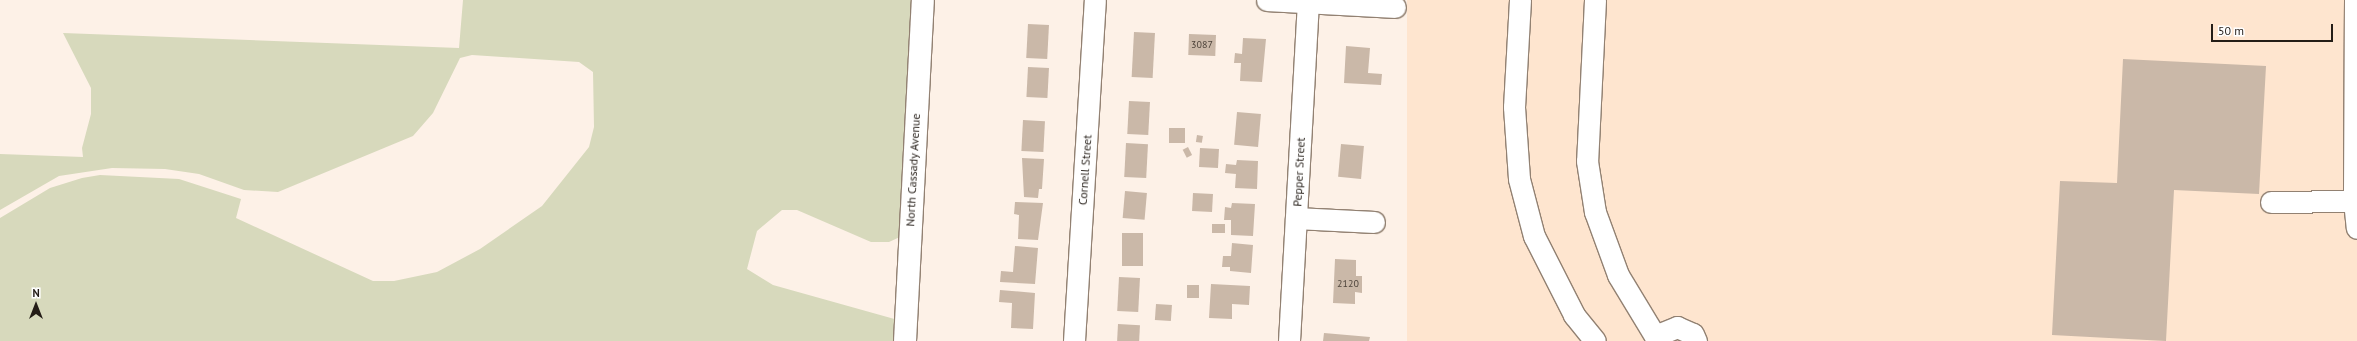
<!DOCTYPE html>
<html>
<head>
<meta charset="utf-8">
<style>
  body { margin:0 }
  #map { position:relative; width:2357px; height:341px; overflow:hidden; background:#fdf1e7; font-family:"PT Sans",sans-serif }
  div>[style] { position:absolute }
  .built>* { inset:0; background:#fee5cf; transform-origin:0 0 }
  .green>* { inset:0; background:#d7d9bc }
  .building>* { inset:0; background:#cab8a8; transform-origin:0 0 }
  .roads { filter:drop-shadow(1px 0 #928172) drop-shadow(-1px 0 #928172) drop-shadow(0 1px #928172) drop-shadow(0 -1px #928172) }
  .minor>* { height:21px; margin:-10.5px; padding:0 10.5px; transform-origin:10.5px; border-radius:10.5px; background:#fff }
  .major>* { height:22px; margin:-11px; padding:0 11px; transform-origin:11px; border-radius:11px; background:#fff }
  span { translate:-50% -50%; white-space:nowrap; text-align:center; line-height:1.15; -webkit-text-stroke:4px #fff; paint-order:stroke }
  .number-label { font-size:10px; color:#4e443b }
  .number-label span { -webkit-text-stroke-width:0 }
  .street-label { font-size:12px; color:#241d17 }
  .north { position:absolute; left:16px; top:285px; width:40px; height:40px; -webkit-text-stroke:3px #fff; paint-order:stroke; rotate:0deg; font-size:11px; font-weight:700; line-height:16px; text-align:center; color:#241d17 }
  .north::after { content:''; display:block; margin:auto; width:14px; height:18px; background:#241d17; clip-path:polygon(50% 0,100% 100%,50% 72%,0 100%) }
  .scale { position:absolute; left:2211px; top:24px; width:122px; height:18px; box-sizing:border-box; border:2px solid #241d17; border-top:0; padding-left:5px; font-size:12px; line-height:14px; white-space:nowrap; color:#241d17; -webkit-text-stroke:3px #fff; paint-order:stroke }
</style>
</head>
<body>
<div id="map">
  <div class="built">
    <i style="left:1407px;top:0;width:950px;height:341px"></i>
  </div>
  <div class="green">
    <i style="clip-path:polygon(463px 0,913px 0,902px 236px,889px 242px,871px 242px,797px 210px,782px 210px,757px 231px,747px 269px,773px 285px,898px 320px,897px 341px,0 341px,0 218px,50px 188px,82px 178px,100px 175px,179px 179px,241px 199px,236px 218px,373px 281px,394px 281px,437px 272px,480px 249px,542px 206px,589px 147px,594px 127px,593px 72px,579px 62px,472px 55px,460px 58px,433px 113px,413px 136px,278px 192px,244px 190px,199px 174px,165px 169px,112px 168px,59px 176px,0 210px,0 154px,83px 157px,82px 148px,91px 114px,91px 88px,63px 33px,459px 48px)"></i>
  </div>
  <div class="building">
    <i style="left:1028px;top:24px;width:21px;height:34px;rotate:3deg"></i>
    <i style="left:1134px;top:32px;width:21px;height:45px;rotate:3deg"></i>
    <i style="left:1189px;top:34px;width:27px;height:21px;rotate:2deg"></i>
    <i style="clip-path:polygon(1243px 38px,1266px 39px,1262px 82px,1240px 81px,1241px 63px,1234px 63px,1235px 53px,1242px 54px)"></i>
    <i style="clip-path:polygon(1346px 46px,1370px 48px,1368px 73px,1382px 74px,1381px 85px,1344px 83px)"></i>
    <i style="clip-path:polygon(2123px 59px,2266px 66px,2259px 194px,2174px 190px,2166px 341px,2052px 335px,2060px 181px,2117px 183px)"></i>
    <i style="left:1028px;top:67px;width:21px;height:30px;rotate:3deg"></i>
    <i style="left:1129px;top:101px;width:21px;height:33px;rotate:3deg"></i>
    <i style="left:1237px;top:112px;width:24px;height:33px;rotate:5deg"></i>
    <i style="left:1023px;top:120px;width:22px;height:31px;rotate:3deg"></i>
    <i style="left:1169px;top:128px;width:16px;height:15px"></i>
    <i style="left:1197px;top:135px;width:6px;height:7px;rotate:9deg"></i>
    <i style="left:1126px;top:143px;width:22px;height:34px;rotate:3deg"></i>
    <i style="left:1341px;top:144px;width:23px;height:33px;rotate:5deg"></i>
    <i style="left:1188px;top:147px;width:9px;height:6px;rotate:63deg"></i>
    <i style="left:1200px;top:148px;width:19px;height:19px;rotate:3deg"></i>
    <i style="clip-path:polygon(1022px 158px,1044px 159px,1042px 189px,1039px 189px,1038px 198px,1024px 197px)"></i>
    <i style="clip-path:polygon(1237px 160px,1258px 161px,1257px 189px,1235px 188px,1236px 174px,1225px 173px,1226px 164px,1236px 165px)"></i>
    <i style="left:1125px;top:191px;width:22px;height:27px;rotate:5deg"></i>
    <i style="left:1193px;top:193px;width:20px;height:18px;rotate:3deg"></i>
    <i style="clip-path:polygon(1015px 202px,1043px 203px,1038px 240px,1018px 239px,1019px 215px,1014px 214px)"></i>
    <i style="clip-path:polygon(1232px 203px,1255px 204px,1253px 236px,1231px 235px,1231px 220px,1224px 220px,1225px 207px,1231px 208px)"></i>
    <i style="left:1212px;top:224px;width:13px;height:9px"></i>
    <i style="left:1122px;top:233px;width:21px;height:33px"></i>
    <i style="clip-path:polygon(1232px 243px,1253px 245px,1251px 273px,1230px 271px,1230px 267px,1222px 267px,1223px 256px,1231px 256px)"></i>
    <i style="clip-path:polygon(1015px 246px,1038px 248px,1035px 284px,1000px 282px,1001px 271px,1013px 272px)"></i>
    <i style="clip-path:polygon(1335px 259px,1356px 260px,1356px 276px,1362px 276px,1362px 293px,1355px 292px,1355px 304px,1333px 303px)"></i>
    <i style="left:1119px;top:277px;width:21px;height:34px;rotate:3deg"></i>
    <i style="clip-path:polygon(1211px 284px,1250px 286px,1249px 305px,1232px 304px,1232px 319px,1209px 318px)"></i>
    <i style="left:1187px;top:285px;width:12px;height:13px"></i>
    <i style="clip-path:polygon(1000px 290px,1035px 293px,1033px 329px,1011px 328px,1012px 303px,999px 302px)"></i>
    <i style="left:1156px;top:304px;width:16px;height:16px;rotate:4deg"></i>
    <i style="left:1118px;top:324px;width:22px;height:17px;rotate:3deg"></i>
    <i style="clip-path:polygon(1324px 333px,1370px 337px,1369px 341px,1323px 341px)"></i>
  </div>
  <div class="roads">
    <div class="minor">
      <i style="left:1267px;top:0;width:128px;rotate:3.1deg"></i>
      <i style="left:1520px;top:0;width:107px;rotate:93.2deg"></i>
      <i style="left:1514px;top:107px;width:72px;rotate:86deg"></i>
      <i style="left:1519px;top:179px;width:59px;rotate:75.3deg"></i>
      <i style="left:1534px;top:236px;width:89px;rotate:63.1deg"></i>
      <i style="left:1574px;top:315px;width:33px;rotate:51deg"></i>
      <i style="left:1595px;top:0;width:161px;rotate:92.8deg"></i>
      <i style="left:1587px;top:161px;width:52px;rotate:81.1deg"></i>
      <i style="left:1595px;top:212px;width:67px;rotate:69.9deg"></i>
      <i style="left:1618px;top:275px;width:71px;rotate:58.8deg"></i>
      <i style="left:1655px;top:336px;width:24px;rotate:-22deg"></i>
      <i style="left:1677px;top:327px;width:17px;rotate:24deg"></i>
      <i style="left:1693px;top:334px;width:8px;rotate:67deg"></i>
      <i style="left:2355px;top:0;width:201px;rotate:90.3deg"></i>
      <i style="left:2354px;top:201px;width:27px;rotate:84deg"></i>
      <i style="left:2271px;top:202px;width:83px;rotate:-0.7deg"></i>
      <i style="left:1296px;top:218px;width:78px;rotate:2.9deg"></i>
      <i style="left:1074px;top:341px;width:342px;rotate:-86.5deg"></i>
      <i style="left:1289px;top:341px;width:340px;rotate:-86.8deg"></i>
    </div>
    <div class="major">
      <i style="left:905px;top:341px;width:341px;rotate:-87deg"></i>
    </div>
  </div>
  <div class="number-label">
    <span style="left:1202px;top:45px">3087</span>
    <span style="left:1348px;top:284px">2120</span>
  </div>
  <div class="street-label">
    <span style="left:913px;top:170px;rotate:-87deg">North Cassady Avenue</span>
    <span style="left:1085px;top:170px;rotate:-86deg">Cornell Street</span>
    <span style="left:1299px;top:172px;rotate:-87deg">Pepper Street</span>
  </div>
  <div class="north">N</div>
  <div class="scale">50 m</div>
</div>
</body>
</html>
